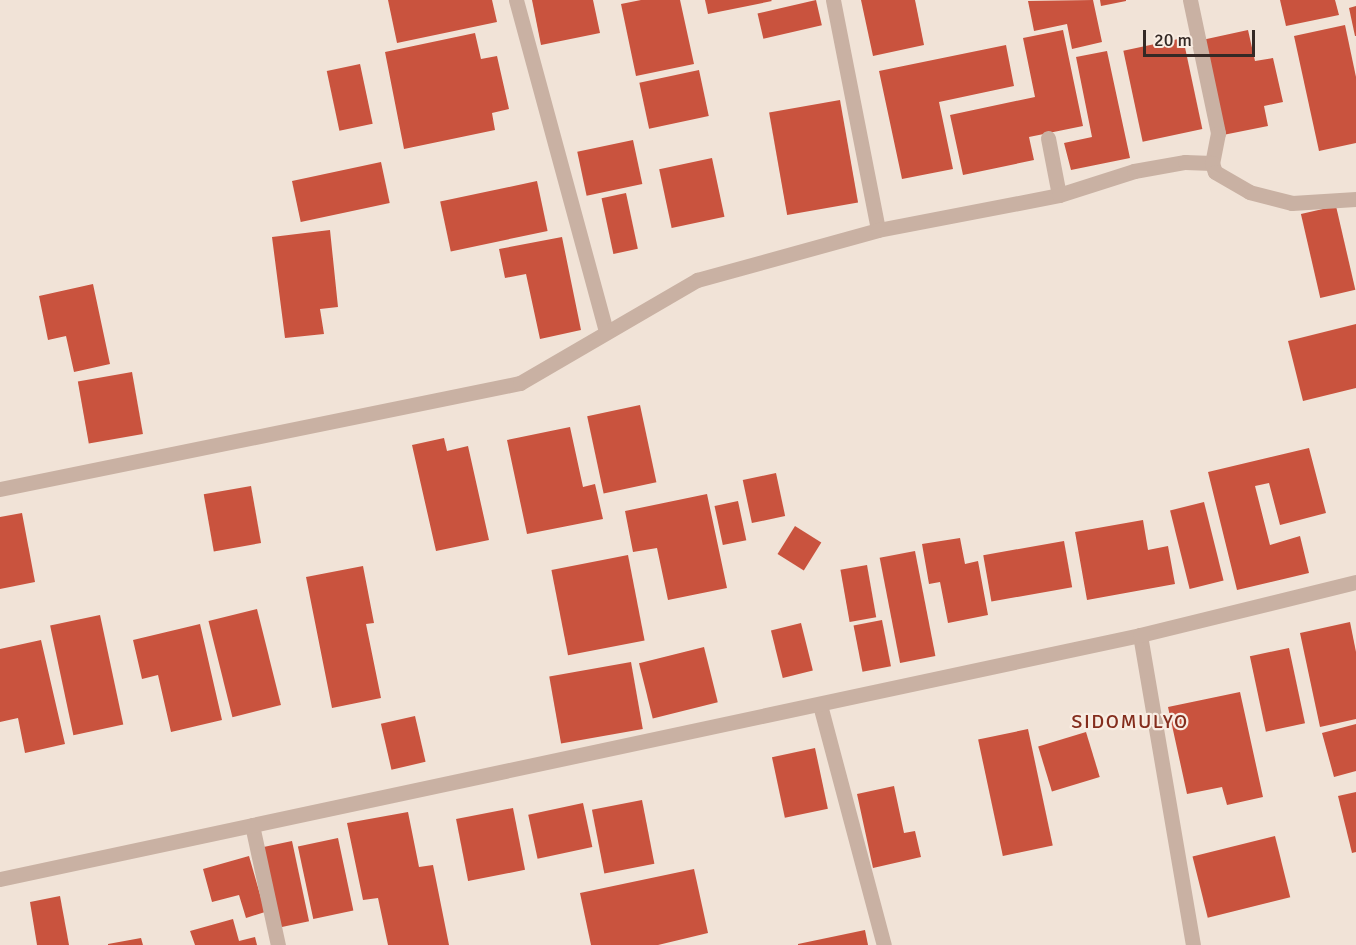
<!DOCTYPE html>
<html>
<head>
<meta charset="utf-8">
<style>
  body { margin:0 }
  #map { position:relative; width:1356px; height:945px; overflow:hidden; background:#f1e3d7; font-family:Signika,sans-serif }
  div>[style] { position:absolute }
  .building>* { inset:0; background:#c9533e; transform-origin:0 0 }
  .lane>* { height:15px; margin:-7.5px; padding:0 7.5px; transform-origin:7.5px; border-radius:7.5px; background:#c9b1a3 }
  .street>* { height:15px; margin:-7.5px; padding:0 7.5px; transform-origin:7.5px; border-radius:7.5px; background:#c9b1a3 }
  span { translate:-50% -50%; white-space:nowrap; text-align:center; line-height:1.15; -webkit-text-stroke:4.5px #f9ede3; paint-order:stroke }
  .quarter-label { font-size:20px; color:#842d1d; letter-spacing:1.5px }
  .scale { position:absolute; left:1143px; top:30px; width:112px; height:27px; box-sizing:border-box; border:3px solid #342925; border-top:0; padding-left:8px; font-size:18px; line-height:21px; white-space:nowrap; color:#342925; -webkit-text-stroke:4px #f9ede3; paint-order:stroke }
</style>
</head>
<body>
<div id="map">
  <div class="building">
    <i style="clip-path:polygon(388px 0,492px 0,497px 22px,397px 43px)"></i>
    <i style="clip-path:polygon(532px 0,593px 0,600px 33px,541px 45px)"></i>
    <i style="clip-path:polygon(641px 0,680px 0,694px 64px,636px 76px,621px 4px)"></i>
    <i style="clip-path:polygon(705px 0,771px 0,772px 1px,708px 14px)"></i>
    <i style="left:816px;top:0;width:26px;height:60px;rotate:77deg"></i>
    <i style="clip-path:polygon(861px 0,915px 0,924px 45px,873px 56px)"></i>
    <i style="clip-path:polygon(1093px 0,1102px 42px,1072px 49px,1067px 24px,1034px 31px,1028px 1px)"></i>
    <i style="clip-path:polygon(1100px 0,1126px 0,1126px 1px,1101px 6px)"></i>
    <i style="clip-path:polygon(1280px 0,1335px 0,1339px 15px,1286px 26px)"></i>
    <i style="clip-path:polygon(1356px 6px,1356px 36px,1355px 36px,1349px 8px)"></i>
    <i style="clip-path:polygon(1345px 25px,1356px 77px,1356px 143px,1319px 151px,1294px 36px)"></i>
    <i style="clip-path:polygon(1063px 30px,1083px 126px,1029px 137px,1034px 160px,963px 175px,950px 115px,1035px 97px,1023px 38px)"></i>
    <i style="clip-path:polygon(1248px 30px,1255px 61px,1273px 58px,1283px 102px,1264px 106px,1268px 126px,1223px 135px,1202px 40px)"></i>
    <i style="clip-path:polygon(475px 33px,481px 59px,497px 56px,509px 109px,492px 113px,495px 130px,404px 149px,385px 52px)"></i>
    <i style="left:1183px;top:38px;width:93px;height:61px;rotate:78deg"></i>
    <i style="clip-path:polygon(1006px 45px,1014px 86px,939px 102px,953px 169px,902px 179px,879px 71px)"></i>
    <i style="clip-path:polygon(1107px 51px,1130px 158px,1071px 170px,1064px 143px,1092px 137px,1076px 57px)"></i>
    <i style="left:360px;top:64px;width:61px;height:34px;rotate:78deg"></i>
    <i style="left:699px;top:70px;width:47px;height:61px;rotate:78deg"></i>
    <i style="left:840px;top:100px;width:104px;height:72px;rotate:80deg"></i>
    <i style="left:633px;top:140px;width:45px;height:57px;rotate:78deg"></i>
    <i style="left:712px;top:158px;width:60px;height:54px;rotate:78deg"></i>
    <i style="left:381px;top:162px;width:42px;height:91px;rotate:78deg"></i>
    <i style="left:537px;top:181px;width:51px;height:99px;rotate:78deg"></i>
    <i style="left:626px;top:193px;width:57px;height:25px;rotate:78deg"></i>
    <i style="left:1336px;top:206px;width:86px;height:36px;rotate:77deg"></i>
    <i style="clip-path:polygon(330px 230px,338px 307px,320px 309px,324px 334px,285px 338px,272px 237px)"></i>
    <i style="clip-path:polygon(562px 237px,581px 330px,540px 339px,526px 274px,505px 278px,499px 249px)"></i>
    <i style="clip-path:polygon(93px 284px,110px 364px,74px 372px,66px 336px,48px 340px,39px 296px)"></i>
    <i style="clip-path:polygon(1356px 324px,1356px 388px,1303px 401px,1288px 341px)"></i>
    <i style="left:132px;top:372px;width:63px;height:55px;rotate:80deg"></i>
    <i style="left:640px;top:405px;width:79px;height:54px;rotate:78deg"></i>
    <i style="clip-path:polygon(570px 427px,583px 487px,595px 484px,603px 519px,527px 534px,507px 440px)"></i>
    <i style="clip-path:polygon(444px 438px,447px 451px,468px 446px,489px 540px,436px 551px,412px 445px)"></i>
    <i style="clip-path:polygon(1309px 448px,1326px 513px,1280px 525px,1269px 483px,1255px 486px,1270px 545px,1300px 536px,1309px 573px,1237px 590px,1208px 472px)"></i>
    <i style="left:776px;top:473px;width:44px;height:34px;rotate:78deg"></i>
    <i style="left:251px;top:486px;width:58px;height:48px;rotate:80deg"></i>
    <i style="clip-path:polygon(707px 494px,727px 588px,668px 600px,657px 548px,633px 552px,625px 511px)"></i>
    <i style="left:738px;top:501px;width:40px;height:24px;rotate:78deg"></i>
    <i style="left:1204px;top:502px;width:81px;height:35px;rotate:76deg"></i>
    <i style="clip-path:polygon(22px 513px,35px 582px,0 589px,0 517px)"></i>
    <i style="clip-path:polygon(1143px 520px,1148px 550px,1168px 546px,1175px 584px,1087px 600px,1075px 532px)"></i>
    <i style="left:795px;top:526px;width:31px;height:33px;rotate:32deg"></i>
    <i style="clip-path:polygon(960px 538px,965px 564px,978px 561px,988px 615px,948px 623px,940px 582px,929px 584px,922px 544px)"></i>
    <i style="left:1064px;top:541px;width:47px;height:82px;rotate:80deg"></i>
    <i style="left:915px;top:551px;width:107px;height:36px;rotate:79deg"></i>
    <i style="left:628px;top:555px;width:87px;height:78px;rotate:79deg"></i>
    <i style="left:867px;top:565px;width:53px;height:27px;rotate:80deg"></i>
    <i style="clip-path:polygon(363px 566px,374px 623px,366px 624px,381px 698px,332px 708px,306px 577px)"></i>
    <i style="left:257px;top:609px;width:99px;height:50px;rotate:76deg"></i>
    <i style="left:100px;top:615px;width:112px;height:51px;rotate:78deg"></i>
    <i style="left:882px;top:620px;width:47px;height:29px;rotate:79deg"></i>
    <i style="clip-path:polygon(1350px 622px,1356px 652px,1356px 719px,1320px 727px,1300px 633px)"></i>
    <i style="left:801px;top:623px;width:49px;height:31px;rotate:76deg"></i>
    <i style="clip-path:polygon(200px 624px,222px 720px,171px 732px,158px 675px,142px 679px,133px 640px)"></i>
    <i style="clip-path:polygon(41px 640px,65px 744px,25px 753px,18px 718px,0 722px,0 649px)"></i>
    <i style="left:704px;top:647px;width:57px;height:67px;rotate:76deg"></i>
    <i style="left:1289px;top:648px;width:77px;height:40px;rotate:78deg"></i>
    <i style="left:631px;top:662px;width:68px;height:83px;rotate:80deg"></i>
    <i style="clip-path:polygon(1240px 692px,1263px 797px,1227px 805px,1222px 787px,1187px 794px,1168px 707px)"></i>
    <i style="left:415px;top:716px;width:47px;height:35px;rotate:77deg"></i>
    <i style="clip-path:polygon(1356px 724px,1356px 771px,1334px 777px,1322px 733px)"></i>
    <i style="left:1028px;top:729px;width:119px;height:51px;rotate:78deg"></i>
    <i style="left:1086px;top:732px;width:47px;height:50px;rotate:73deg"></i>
    <i style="left:815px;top:748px;width:62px;height:44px;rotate:78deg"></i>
    <i style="clip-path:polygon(894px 786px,904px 833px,915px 831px,921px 857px,873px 868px,857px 794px)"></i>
    <i style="clip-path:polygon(1356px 792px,1356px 852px,1352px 853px,1338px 796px)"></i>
    <i style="left:642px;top:800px;width:65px;height:51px;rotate:79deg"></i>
    <i style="left:583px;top:803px;width:45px;height:56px;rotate:78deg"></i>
    <i style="left:513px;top:808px;width:63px;height:58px;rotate:79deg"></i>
    <i style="clip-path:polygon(408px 812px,419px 867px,433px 865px,449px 945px,388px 945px,378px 898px,363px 900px,347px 823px)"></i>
    <i style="left:1275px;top:836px;width:63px;height:85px;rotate:76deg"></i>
    <i style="left:338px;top:838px;width:74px;height:41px;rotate:78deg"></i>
    <i style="left:292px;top:841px;width:82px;height:29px;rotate:78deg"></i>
    <i style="clip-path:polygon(249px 856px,265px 912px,246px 918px,239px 895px,212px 902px,203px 869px)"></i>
    <i style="clip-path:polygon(694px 869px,708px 933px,658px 945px,591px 945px,580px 893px)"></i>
    <i style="clip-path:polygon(60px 896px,69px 945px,37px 945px,30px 902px)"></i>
    <i style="clip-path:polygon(233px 919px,239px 941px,255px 937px,257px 945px,195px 945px,190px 931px)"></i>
    <i style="clip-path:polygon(865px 930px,868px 945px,798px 945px,798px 944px)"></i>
    <i style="clip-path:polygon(141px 938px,143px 945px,108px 945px,108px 944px)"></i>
  </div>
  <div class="lane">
    <i style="left:1048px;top:138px;width:58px;rotate:79.1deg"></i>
  </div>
  <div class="street">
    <i style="left:516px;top:0;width:344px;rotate:74.8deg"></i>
    <i style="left:833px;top:0;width:234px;rotate:78.9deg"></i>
    <i style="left:1190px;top:0;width:136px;rotate:78.1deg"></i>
    <i style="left:1218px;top:133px;width:31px;rotate:101deg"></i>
    <i style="left:0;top:489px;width:531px;rotate:-11.52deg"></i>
    <i style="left:520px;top:383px;width:205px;rotate:-30.2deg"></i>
    <i style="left:697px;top:280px;width:188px;rotate:-15.4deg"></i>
    <i style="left:878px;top:230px;width:184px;rotate:-10.9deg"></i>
    <i style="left:1059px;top:195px;width:79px;rotate:-17.7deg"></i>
    <i style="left:1134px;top:171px;width:52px;rotate:-10deg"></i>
    <i style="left:1185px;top:162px;width:27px;rotate:2deg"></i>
    <i style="left:1212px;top:163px;width:9px;rotate:72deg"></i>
    <i style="left:1215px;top:172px;width:39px;rotate:30deg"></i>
    <i style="left:1249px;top:192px;width:44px;rotate:14.3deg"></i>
    <i style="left:1292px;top:203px;width:64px;rotate:-3.6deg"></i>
    <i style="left:1140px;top:635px;width:314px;rotate:80.3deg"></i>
    <i style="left:820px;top:705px;width:248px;rotate:75.1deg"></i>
    <i style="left:252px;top:825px;width:123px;rotate:77.8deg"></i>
    <i style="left:0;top:879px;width:1166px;rotate:-12.08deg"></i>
    <i style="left:1140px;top:635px;width:222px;rotate:-13.8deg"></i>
  </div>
  <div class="quarter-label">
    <span style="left:1130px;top:721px">SIDOMULYO</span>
  </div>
  <div class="scale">20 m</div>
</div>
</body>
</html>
